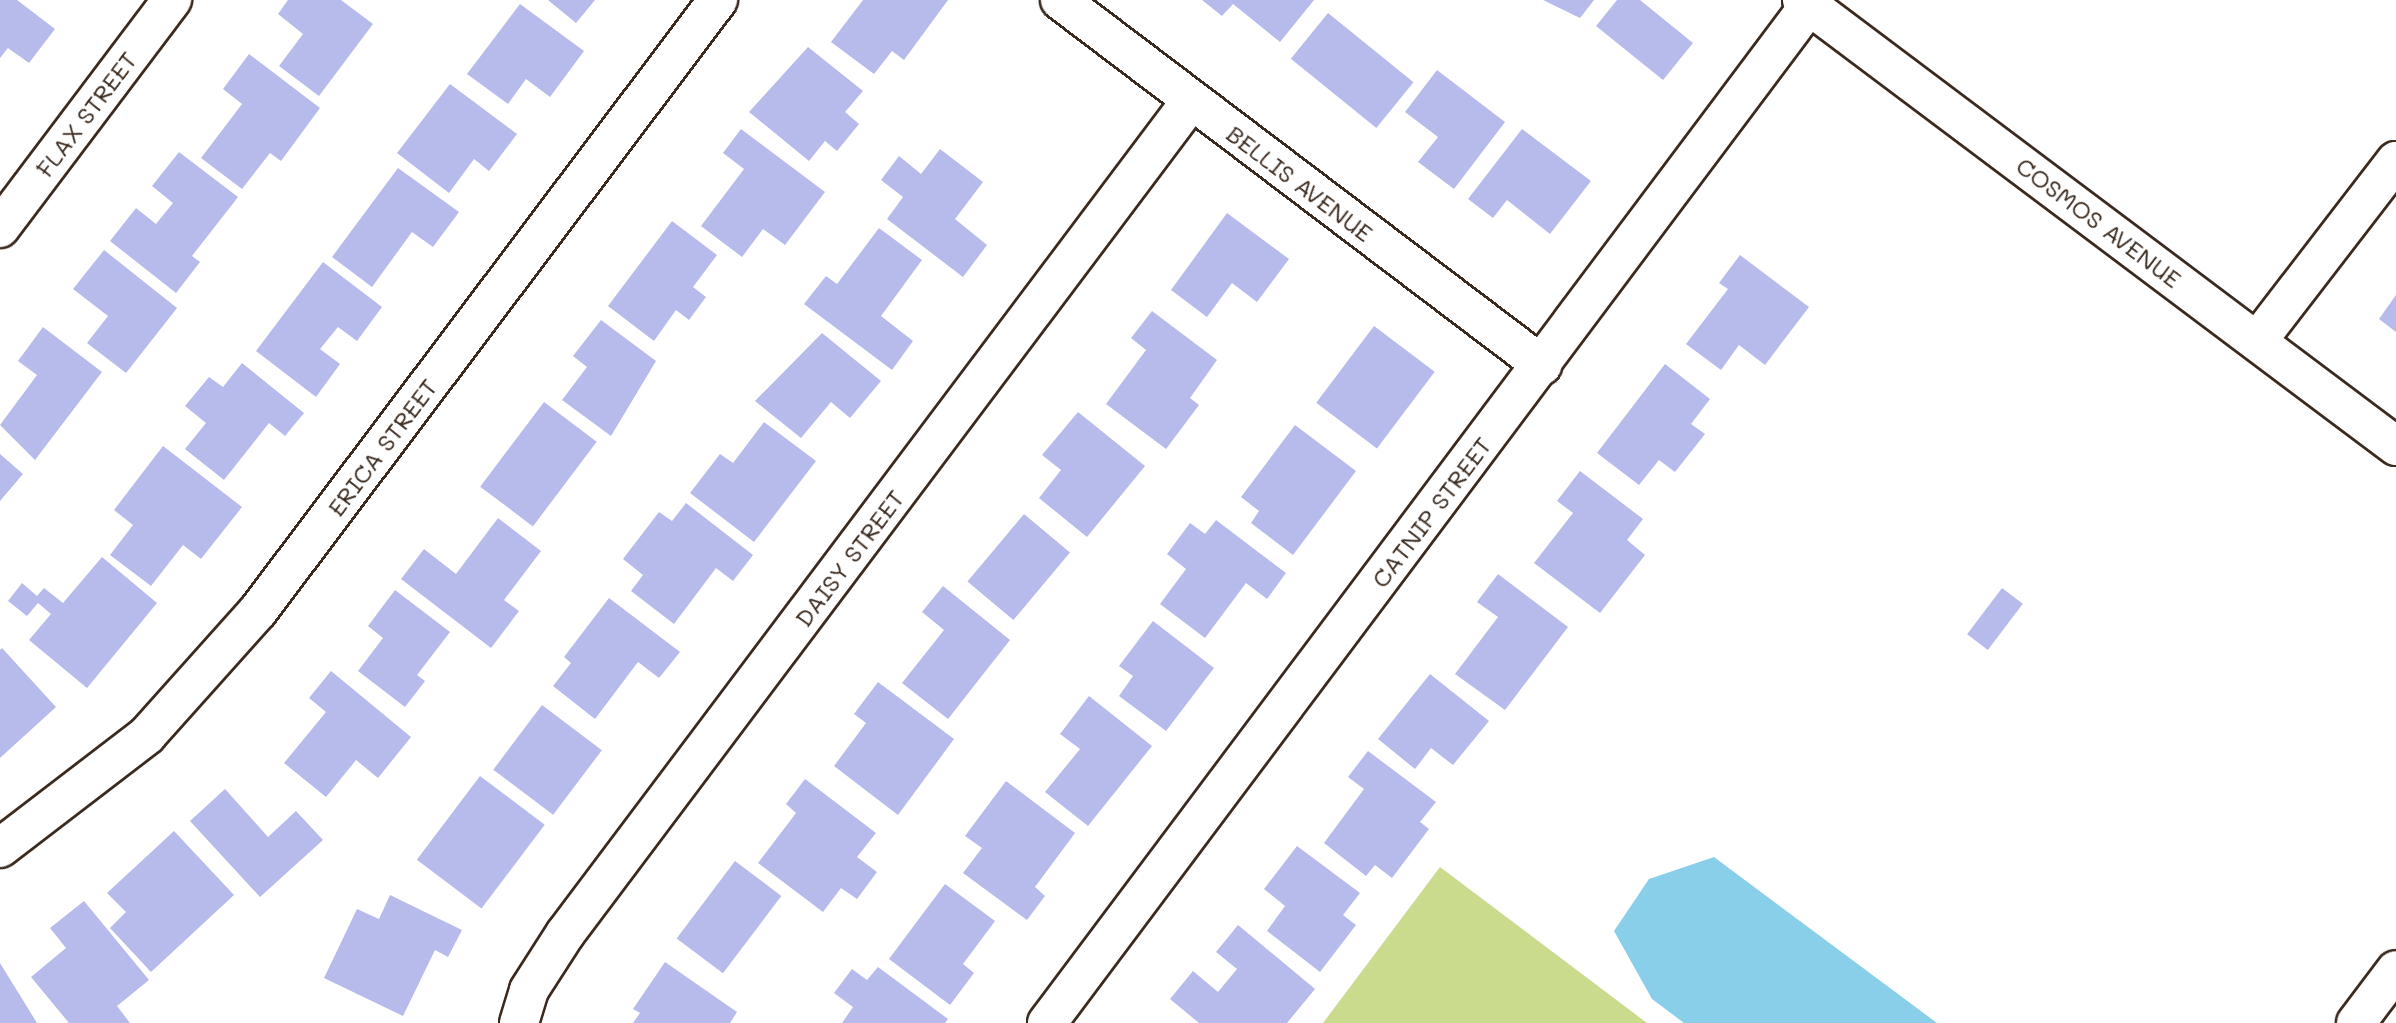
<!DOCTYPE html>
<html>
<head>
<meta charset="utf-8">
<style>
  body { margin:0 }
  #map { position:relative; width:2396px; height:1023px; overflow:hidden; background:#fff; font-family:Mali,sans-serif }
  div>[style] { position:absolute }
  .green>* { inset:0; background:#cbdb8e }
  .water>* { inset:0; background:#89cfea }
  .building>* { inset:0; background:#b7bbec; transform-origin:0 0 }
  .roads { filter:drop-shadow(2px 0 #3b2a1e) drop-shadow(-2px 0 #3b2a1e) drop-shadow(0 2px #3b2a1e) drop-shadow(0 -2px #3b2a1e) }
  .minor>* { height:38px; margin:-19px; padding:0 19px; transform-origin:19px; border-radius:19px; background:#fff }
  span { translate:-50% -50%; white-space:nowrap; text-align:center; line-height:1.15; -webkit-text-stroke:8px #fff; paint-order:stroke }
  .street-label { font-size:24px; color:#3b2a1e }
</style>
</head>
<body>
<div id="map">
  <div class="green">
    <i style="clip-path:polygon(1440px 867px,1647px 1023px,1323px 1023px)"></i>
  </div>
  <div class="water">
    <i style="clip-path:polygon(1714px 857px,1937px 1023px,1684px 1023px,1652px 999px,1614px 931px,1649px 879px)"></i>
  </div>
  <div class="building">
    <i style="clip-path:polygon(0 0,17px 0,55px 29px,29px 63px,8px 48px,0 58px)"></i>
    <i style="clip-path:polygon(288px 0,341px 0,373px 24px,319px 96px,279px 66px,303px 34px,278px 14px)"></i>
    <i style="clip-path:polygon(548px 0,595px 0,576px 23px)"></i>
    <i style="clip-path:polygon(863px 0,948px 0,904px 60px,892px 51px,874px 74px,831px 42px)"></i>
    <i style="clip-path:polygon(1202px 0,1314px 0,1280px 42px,1233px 4px,1222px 16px)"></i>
    <i style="clip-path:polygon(1543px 0,1594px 0,1580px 18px)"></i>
    <i style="clip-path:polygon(1617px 0,1640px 0,1693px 43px,1663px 80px,1596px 26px)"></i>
    <i style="clip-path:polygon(520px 4px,584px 51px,550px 97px,526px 79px,508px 104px,467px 74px)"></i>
    <i style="left:1328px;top:13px;width:110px;height:59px;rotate:39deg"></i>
    <i style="clip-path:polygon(808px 47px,863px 91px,845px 112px,859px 124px,837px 151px,825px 141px,809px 161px,749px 112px)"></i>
    <i style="clip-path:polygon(249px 54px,320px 108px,281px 161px,270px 153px,242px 189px,201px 158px,242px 104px,223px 89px)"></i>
    <i style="clip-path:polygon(1437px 70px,1505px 122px,1454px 189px,1418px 162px,1438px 137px,1405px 112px)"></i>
    <i style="clip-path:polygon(450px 84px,517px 134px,489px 171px,474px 159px,449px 193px,397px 153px)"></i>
    <i style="clip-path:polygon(741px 129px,825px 192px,785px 245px,763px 229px,742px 257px,701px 226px,744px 169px,723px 153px)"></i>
    <i style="clip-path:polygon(1522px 129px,1591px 181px,1550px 234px,1507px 200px,1493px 218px,1468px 199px)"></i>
    <i style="clip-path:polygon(940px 149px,983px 182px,955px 219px,987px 245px,963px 277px,887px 219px,903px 197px,881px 180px,899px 156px,921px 174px)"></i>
    <i style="clip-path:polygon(179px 152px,238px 197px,192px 256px,200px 262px,176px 293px,110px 241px,136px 208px,156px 224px,173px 203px,152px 186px)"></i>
    <i style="clip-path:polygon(398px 168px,459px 212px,433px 247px,412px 232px,372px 287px,332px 257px)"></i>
    <i style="clip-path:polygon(1227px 213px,1289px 259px,1257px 302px,1232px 283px,1207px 317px,1171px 290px)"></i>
    <i style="clip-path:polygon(672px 221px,717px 255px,693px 287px,706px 297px,689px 320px,676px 310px,654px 341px,608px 306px)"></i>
    <i style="clip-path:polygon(879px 228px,922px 260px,881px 316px,913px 341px,892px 370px,804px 304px,826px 276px,837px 284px)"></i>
    <i style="clip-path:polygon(104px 250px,177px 308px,126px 373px,87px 343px,108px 316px,73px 289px)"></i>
    <i style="clip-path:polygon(1740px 255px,1809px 307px,1765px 365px,1739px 345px,1721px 370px,1686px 344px,1728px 289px,1719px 283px)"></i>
    <i style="clip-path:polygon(323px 262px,382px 307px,357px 341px,338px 327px,320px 349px,340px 364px,316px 397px,256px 351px)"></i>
    <i style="clip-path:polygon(2396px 295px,2396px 332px,2379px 319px)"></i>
    <i style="clip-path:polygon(1152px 311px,1217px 360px,1190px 398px,1199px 405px,1166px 449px,1106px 404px,1146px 350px,1131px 338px)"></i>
    <i style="clip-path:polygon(601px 320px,656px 361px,611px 436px,562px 400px,587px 367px,573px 356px)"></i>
    <i style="left:1374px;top:326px;width:76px;height:96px;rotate:37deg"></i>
    <i style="clip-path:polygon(43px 327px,102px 372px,35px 460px,0 425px,37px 375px,18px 361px)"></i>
    <i style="clip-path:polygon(822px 333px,881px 381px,850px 418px,831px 402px,801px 438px,755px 401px)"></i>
    <i style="clip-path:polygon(242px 363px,304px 413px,285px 436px,269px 423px,224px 480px,185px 449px,206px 423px,185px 406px,209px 377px,223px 387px)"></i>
    <i style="clip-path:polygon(1665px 364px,1710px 399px,1691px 424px,1705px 434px,1675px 472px,1659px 460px,1639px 485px,1597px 453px)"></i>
    <i style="left:544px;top:402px;width:66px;height:106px;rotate:37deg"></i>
    <i style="clip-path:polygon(1078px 412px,1145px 466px,1087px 537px,1039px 498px,1061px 470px,1042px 455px)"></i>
    <i style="clip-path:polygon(764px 422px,816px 461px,754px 542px,690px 493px,720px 454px,733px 463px)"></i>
    <i style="clip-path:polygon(1295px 425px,1356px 471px,1293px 555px,1251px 523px,1259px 511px,1241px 497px)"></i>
    <i style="clip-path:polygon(163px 446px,242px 507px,201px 559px,183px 545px,151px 586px,110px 555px,133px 525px,114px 510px)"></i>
    <i style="clip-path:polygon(0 454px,23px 474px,0 501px)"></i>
    <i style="clip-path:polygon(1580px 471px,1643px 519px,1627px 540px,1645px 555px,1600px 613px,1534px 563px,1573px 513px,1557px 501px)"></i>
    <i style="clip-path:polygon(686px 503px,753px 555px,733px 581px,716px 568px,674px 624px,631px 591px,643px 575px,623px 559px,659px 512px,672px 521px)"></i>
    <i style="left:1024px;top:514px;width:60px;height:88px;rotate:40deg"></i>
    <i style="clip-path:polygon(498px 518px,541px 551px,504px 600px,519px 611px,491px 648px,401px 579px,424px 549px,456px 574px)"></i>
    <i style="clip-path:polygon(1216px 520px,1286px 573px,1267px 599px,1246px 583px,1205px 638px,1160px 604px,1186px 569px,1167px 554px,1190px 523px,1205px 534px)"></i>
    <i style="clip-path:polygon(102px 557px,157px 603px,87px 688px,29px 640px,51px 614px,38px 603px,27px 616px,8px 601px,22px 583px,37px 596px,44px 588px,63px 603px)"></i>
    <i style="clip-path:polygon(1498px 574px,1568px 627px,1505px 710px,1455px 674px,1498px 617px,1477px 602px)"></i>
    <i style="clip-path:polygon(943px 586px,1010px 640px,948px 719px,902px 683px,944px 630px,922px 612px)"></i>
    <i style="left:2002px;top:588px;width:26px;height:58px;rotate:37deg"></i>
    <i style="clip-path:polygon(395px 590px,450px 632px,417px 675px,425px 681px,405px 707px,358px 671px,383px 638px,368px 626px)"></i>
    <i style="clip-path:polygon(609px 598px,680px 652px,659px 678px,638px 662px,595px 719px,553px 686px,571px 663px,564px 657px)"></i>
    <i style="clip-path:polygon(1153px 621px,1214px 668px,1166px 731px,1119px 696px,1133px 676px,1119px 666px)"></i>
    <i style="clip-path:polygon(2px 648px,56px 707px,0 758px,0 650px)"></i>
    <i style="clip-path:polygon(331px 671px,411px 737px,378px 778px,356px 760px,326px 797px,284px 763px,326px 712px,309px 698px)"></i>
    <i style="clip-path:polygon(1430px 674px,1489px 721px,1453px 765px,1431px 748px,1415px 769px,1378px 739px)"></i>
    <i style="clip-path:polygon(878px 682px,954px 739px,898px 815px,834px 766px,866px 723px,854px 714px)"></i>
    <i style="clip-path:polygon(1089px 696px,1152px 746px,1088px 826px,1045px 792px,1080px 749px,1060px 734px)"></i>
    <i style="left:542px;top:705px;width:75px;height:81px;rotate:37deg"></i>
    <i style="clip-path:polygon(1368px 751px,1436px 802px,1420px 822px,1429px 829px,1392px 878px,1375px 865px,1366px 876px,1324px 843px,1364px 789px,1348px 777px)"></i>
    <i style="left:480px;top:776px;width:81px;height:105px;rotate:37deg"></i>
    <i style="clip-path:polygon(805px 779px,876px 833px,857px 857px,877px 872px,857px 899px,841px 888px,823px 912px,758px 863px,796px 813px,786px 804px)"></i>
    <i style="clip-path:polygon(1006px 781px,1075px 833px,1035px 887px,1045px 896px,1027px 920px,963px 873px,982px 848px,965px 836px)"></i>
    <i style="clip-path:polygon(225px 789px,268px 837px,296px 811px,323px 840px,260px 897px,190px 821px)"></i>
    <i style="clip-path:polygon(174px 831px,234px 895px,151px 972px,110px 928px,126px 912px,107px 893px)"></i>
    <i style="clip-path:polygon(1297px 846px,1360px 893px,1343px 915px,1356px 925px,1320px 972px,1267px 931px,1285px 906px,1264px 889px)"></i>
    <i style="left:735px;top:861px;width:58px;height:97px;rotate:37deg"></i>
    <i style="clip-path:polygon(945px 884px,995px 921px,963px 964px,974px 973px,950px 1005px,889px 959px)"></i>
    <i style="clip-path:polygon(390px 895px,462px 930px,448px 957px,435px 950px,403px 1016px,324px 978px,357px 909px,379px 919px)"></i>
    <i style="clip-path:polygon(84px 901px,149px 980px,117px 1006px,130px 1023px,69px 1023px,31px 977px,66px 948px,50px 928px)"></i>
    <i style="clip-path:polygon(1238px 925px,1315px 989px,1287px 1023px,1199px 1023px,1170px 999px,1193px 971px,1218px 992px,1237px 969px,1216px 952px)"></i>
    <i style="clip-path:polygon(665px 962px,737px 1012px,730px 1023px,633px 1023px,640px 1013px,633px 1009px)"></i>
    <i style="clip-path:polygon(0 963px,37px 1023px,0 1023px)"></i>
    <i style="clip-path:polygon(878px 967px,948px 1019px,945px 1023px,842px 1023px,853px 1007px,834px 993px,852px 969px,867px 980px)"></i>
  </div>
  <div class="roads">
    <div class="minor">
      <i style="left:1060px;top:0;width:605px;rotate:37.14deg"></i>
      <i style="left:1802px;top:0;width:743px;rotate:36.9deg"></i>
      <i style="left:0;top:228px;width:286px;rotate:-53deg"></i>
      <i style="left:2258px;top:340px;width:226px;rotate:-52.4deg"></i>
      <i style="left:0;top:848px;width:185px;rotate:-37.5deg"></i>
      <i style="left:147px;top:735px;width:166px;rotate:-48.2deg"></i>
      <i style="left:258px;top:611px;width:765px;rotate:-53.03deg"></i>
      <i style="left:519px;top:1023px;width:34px;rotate:-73deg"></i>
      <i style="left:529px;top:990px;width:67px;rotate:-57.3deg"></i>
      <i style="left:565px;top:934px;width:1042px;rotate:-53.08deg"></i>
      <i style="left:1047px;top:1023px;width:1278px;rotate:-53.17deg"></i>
      <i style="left:2356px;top:1023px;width:66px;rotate:-53deg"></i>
    </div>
  </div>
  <div class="street-label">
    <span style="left:86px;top:114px;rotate:-53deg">FLAX STREET</span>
    <span style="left:1300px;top:183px;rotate:37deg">BELLIS AVENUE</span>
    <span style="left:2099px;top:222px;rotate:37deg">COSMOS AVENUE</span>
    <span style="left:382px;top:447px;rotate:-53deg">ERICA STREET</span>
    <span style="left:1431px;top:512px;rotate:-53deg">CATNIP STREET</span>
    <span style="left:849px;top:558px;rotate:-53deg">DAISY STREET</span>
  </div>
</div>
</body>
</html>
